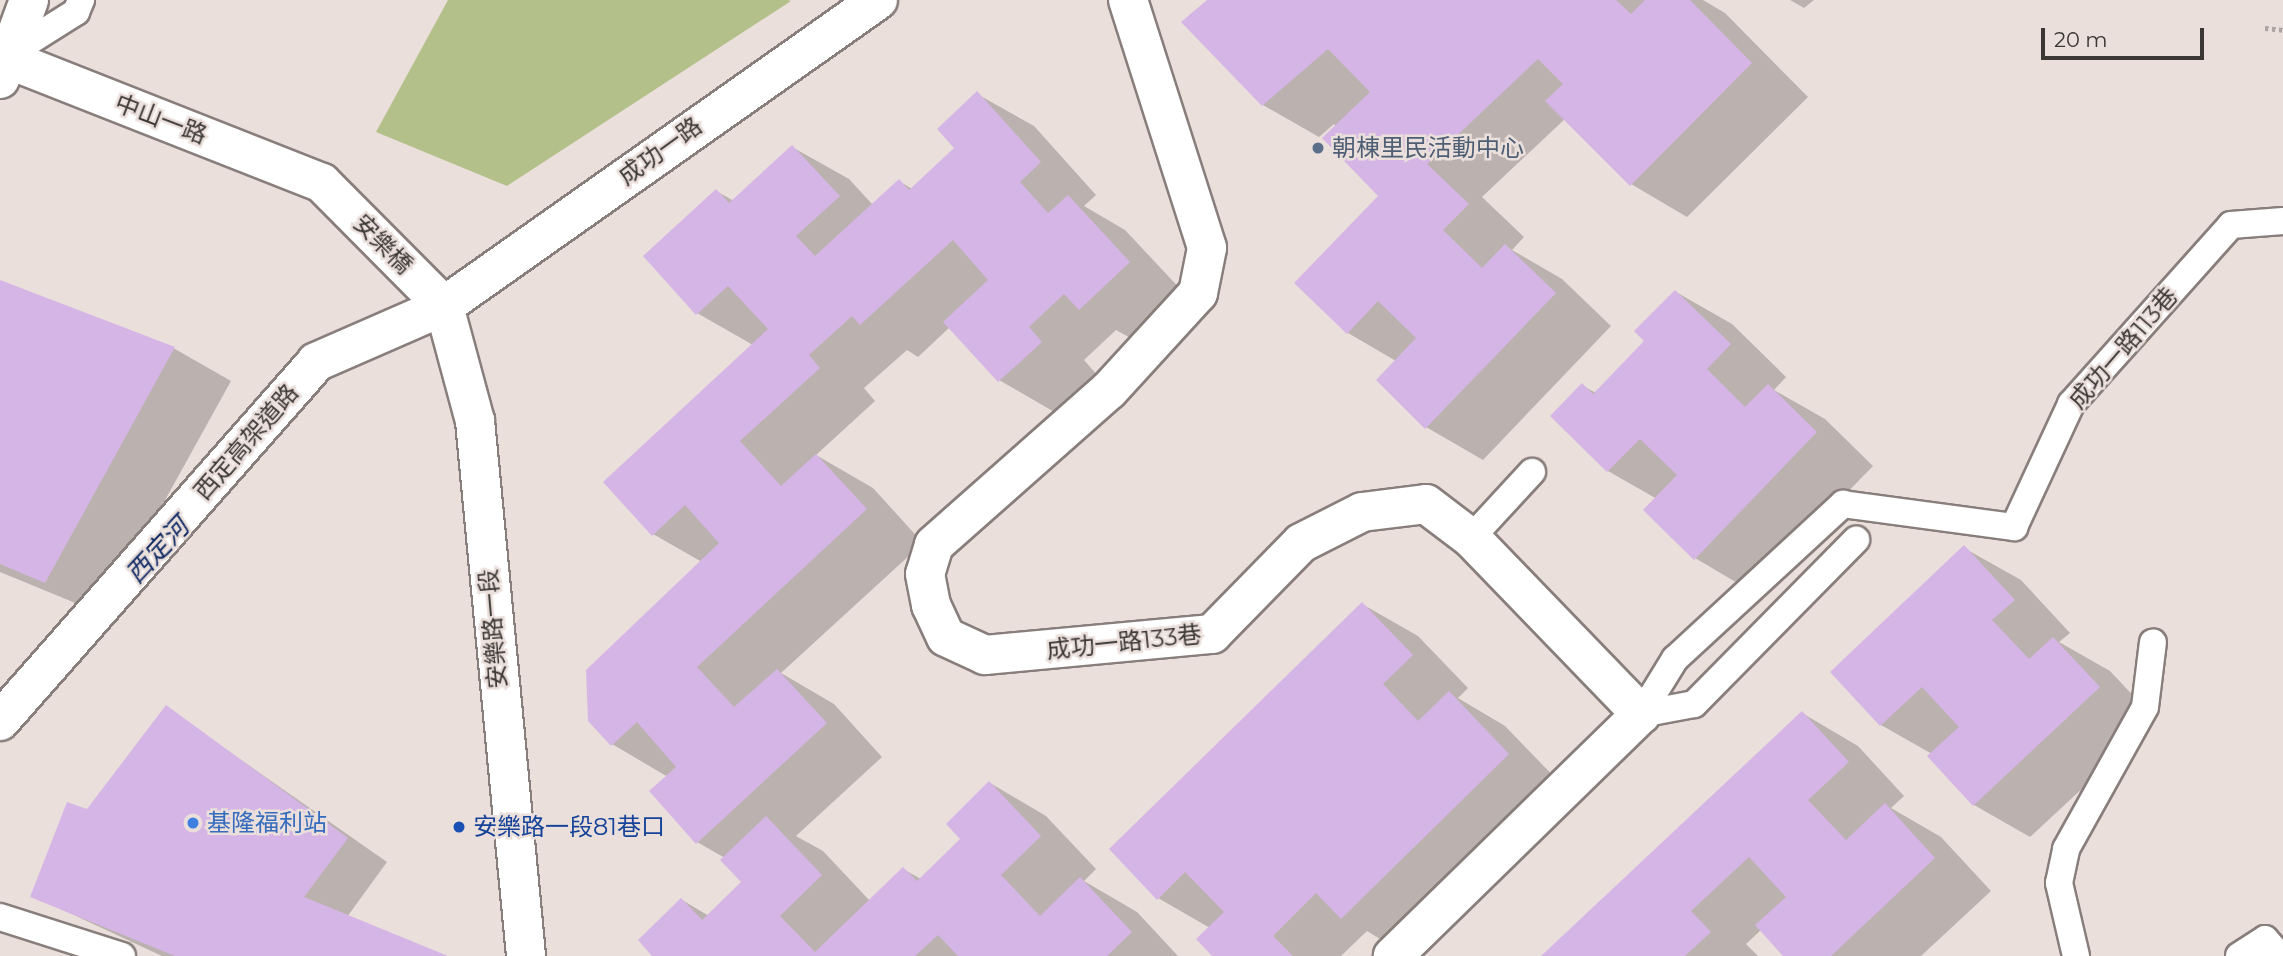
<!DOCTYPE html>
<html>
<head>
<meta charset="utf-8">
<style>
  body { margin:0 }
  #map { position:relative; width:2283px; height:956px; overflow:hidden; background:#eadfdb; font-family:Montserrat,"Noto Sans TC",sans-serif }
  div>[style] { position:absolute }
  .green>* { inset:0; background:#b4c089 }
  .shadow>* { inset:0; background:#0003 }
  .building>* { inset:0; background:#d5b5e6 }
  .path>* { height:4.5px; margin-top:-2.25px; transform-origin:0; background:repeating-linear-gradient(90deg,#aca4a0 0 3.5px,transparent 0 7px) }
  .roads { filter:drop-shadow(2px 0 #887e7b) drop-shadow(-2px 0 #887e7b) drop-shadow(0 2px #887e7b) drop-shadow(0 -2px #887e7b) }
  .service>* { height:26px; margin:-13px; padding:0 13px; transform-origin:13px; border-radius:13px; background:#fff }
  .minor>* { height:38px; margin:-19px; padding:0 19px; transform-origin:19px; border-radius:19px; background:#fff }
  .tertiary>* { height:38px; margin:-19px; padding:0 19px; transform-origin:19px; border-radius:19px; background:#fff }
  .primary>* { height:38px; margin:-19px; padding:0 19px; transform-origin:19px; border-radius:19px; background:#fff }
  .dots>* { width:19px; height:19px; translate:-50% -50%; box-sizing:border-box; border:4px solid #eadfdb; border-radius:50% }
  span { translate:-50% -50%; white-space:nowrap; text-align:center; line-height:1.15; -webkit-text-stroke:5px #eadfdb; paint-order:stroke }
  .street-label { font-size:24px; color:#3b3735 }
  .service-label { font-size:24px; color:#4e5e75 }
  .left { translate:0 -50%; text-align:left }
  .shop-label { font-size:24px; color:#366cbe }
  .transit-label { font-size:24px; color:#164399 }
  .water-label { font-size:26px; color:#122d66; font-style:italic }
  .scale { position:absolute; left:2041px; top:28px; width:163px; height:32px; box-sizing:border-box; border:4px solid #3b3735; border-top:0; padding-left:9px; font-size:21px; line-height:24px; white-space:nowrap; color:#3b3735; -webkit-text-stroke:5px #eadfdb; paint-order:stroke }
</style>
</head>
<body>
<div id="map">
  <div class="green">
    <i style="clip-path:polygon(448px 0,788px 0,791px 1px,507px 186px,376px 132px)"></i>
  </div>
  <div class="shadow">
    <i style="clip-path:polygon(1210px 0,1703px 0,1725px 13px,1808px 97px,1687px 217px,1631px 184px,1566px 118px,1482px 197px,1524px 237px,1512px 250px,1562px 279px,1611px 326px,1483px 460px,1426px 427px,1396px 361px,1348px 333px,1380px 196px,1334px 124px,1319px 137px,1263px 105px)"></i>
    <i style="clip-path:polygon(1790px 0,1814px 0,1804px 8px)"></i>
    <i style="clip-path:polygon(977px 94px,1034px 126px,1096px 195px,1084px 206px,1125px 230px,1186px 295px,1136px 341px,1116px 330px,1084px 360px,1097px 375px,1056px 413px,999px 380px,950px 327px,918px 357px,907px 350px,864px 388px,875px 401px,816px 455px,873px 488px,923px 543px,781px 673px,834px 704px,882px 757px,796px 836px,823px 851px,870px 901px,903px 869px,921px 879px,963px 839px,990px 783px,1046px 816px,1096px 869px,1084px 881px,1137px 912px,1178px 956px,655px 956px,682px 900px,709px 916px,744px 882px,725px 858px,697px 842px,668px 777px,612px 744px,702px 562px,653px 534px,753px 345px,697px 313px,716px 191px,734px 201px,792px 147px,849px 179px,873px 205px,899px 181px,912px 189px,957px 148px)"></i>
    <i style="clip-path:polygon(0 281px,175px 349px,231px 381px,102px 614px,0 572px)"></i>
    <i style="clip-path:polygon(1676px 292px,1732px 324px,1786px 377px,1774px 390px,1825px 419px,1873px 466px,1751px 591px,1695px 558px,1657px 499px,1608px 471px,1583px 386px,1596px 393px,1647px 341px)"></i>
    <i style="clip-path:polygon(1964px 548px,2021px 580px,2070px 633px,2059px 642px,2110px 671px,2156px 720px,2030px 837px,1974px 805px,1932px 754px,1881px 725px,1832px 672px)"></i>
    <i style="clip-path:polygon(1362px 604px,1418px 636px,1468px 688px,1458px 698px,1505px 726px,1564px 787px,1398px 950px,1367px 931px,1341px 956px,1215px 956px,1210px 928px,1158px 898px)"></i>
    <i style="clip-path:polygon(167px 708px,387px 862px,347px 917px,444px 956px,162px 956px,33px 896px)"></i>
    <i style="clip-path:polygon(1802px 713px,1858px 746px,1904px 796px,1891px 808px,1941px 837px,1991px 891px,1921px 956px,1786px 956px,1761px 930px,1746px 944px,1758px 956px,1543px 956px)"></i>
  </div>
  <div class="building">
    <i style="clip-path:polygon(1207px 0,1616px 0,1631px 14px,1645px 0,1690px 0,1752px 63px,1630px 186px,1545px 101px,1563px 84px,1538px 59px,1427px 164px,1469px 204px,1443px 230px,1482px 268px,1505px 244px,1556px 293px,1425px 429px,1376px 380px,1416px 338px,1378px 301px,1347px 334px,1294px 283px,1378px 196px,1322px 138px,1370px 92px,1328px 49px,1262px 106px,1181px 22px)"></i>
    <i style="clip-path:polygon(977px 91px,1041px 162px,1020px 182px,1048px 213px,1068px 195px,1130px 262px,1079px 310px,1064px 294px,1029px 327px,1042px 342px,998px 382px,943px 322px,988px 280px,953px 240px,860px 325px,852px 316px,809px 355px,820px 368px,740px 441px,781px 486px,816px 454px,867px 509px,697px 667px,734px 707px,777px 669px,827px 723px,696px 844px,649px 791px,676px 767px,637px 722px,611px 746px,588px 721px,586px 670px,719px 543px,685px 505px,652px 536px,603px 482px,768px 329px,728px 286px,696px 315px,643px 256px,716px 189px,729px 203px,792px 145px,840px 196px,796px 236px,815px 256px,899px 179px,909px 190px,954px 148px,937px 129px)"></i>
    <i style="clip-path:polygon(0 280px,175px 347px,45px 583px,0 564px)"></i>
    <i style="clip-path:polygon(1675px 290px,1731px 344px,1707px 369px,1745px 407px,1768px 384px,1817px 432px,1694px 560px,1643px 510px,1677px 475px,1640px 439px,1607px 472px,1550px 416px,1582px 383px,1593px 394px,1644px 341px,1634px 331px)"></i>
    <i style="clip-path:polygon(1964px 545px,2015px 600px,1992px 620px,2029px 659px,2053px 637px,2100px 687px,1973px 806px,1927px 756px,1959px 727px,1922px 687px,1880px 726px,1830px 672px)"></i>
    <i style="clip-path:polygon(1362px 602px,1413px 655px,1383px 684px,1418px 721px,1449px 691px,1509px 754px,1341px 919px,1316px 893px,1273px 936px,1293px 956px,1212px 956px,1196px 939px,1224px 912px,1185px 872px,1157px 900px,1109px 849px)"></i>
    <i style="clip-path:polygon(166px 705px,348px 838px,304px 897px,448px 956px,175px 956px,30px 897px,67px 802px,87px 809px)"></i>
    <i style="clip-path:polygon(1802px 711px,1849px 762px,1808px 800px,1846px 840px,1885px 803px,1935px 858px,1831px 956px,1783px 956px,1755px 925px,1786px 897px,1749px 857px,1691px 911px,1711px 932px,1685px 956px,1541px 956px)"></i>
    <i style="clip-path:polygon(989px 781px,1041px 836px,1001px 875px,1040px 916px,1080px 877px,1132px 932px,1107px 956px,958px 956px,938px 935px,915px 956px,652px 956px,638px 940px,681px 898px,702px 920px,741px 882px,720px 860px,766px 816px,822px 875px,780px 916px,815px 952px,903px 867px,917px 881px,960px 839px,946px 824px)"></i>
  </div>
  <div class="path">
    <i style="left:2265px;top:28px;width:18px;rotate:6deg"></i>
  </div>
  <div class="roads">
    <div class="service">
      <i style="left:6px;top:56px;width:83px;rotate:-32.2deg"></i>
      <i style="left:76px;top:12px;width:13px;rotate:-67deg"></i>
      <i style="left:1471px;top:538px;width:90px;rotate:-47.3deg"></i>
      <i style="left:1641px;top:714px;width:65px;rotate:-58.3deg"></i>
      <i style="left:1675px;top:659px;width:229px;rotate:-42.7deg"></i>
      <i style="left:1843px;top:504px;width:173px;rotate:7.7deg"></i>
      <i style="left:2014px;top:527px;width:136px;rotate:-65.1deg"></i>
      <i style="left:2071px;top:404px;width:240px;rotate:-48.2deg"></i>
      <i style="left:2231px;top:225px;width:52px;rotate:-4.4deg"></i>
      <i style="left:1641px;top:714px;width:54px;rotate:-10.7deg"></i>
      <i style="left:1694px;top:704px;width:231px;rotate:-45.4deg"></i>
      <i style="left:0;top:917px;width:128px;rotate:17.7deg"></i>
      <i style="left:2076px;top:956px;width:75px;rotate:-103.1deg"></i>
      <i style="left:2059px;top:883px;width:35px;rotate:-78deg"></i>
      <i style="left:2066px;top:849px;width:162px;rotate:-60.9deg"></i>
      <i style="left:2145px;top:707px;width:65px;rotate:-83deg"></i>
      <i style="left:2239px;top:956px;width:31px;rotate:-33deg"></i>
      <i style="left:2265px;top:939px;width:23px;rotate:49deg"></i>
    </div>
    <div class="minor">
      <i style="left:1128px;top:0;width:260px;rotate:72.3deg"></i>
      <i style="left:1207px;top:248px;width:46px;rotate:101.3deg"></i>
      <i style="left:1198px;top:293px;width:132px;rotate:132.5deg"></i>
      <i style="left:1109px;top:390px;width:234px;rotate:138.5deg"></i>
      <i style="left:934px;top:545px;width:30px;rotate:107deg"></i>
      <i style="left:925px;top:574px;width:32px;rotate:79deg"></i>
      <i style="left:931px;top:605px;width:35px;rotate:65deg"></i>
      <i style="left:946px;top:637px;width:43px;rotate:24.8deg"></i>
      <i style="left:985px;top:655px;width:228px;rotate:-5.3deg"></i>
      <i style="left:1212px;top:634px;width:127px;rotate:-45.6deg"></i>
      <i style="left:1301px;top:543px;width:68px;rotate:-26.9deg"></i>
      <i style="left:1362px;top:512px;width:64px;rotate:-7.1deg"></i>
      <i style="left:1426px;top:504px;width:56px;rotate:37.1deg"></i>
      <i style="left:1471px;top:538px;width:245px;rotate:46deg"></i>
      <i style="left:1641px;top:714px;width:347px;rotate:135.7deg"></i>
    </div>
    <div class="tertiary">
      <i style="left:0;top:56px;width:346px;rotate:21.5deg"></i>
      <i style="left:322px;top:183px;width:173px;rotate:45.2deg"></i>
      <i style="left:444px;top:306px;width:119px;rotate:74.9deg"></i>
      <i style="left:475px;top:421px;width:537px;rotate:84.55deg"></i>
      <i style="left:0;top:721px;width:478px;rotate:-48.6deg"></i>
      <i style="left:316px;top:362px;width:140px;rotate:-23.6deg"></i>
      <i style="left:444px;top:306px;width:531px;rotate:-35.19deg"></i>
    </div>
    <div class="primary">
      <i style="left:0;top:79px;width:84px;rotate:-69.8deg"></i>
    </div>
  </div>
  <div class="dots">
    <i style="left:1318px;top:148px;background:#5c6f8a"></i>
    <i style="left:193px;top:823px;background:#3f7fe0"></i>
    <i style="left:459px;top:827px;background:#1a4fb4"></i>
  </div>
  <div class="street-label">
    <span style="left:161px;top:119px;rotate:21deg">中山一路</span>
    <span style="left:660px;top:151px;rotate:-36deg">成功一路</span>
    <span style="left:383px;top:244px;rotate:45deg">安樂橋</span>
    <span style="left:2123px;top:348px;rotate:-49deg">成功一路113巷</span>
    <span style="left:246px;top:442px;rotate:-49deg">西定高架道路</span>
    <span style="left:493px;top:629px;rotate:-95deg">安樂路一段</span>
    <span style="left:1124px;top:642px;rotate:-6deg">成功一路133巷</span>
  </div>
  <div class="service-label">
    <span class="left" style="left:1332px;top:148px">朝棟里民活動中心</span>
  </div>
  <div class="shop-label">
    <span class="left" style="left:207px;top:823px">基隆福利站</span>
  </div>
  <div class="transit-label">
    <span class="left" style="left:473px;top:827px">安樂路一段81巷口</span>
  </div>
  <div class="water-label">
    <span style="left:158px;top:551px;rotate:-47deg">西定河</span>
  </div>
  <div class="scale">20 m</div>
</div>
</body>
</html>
